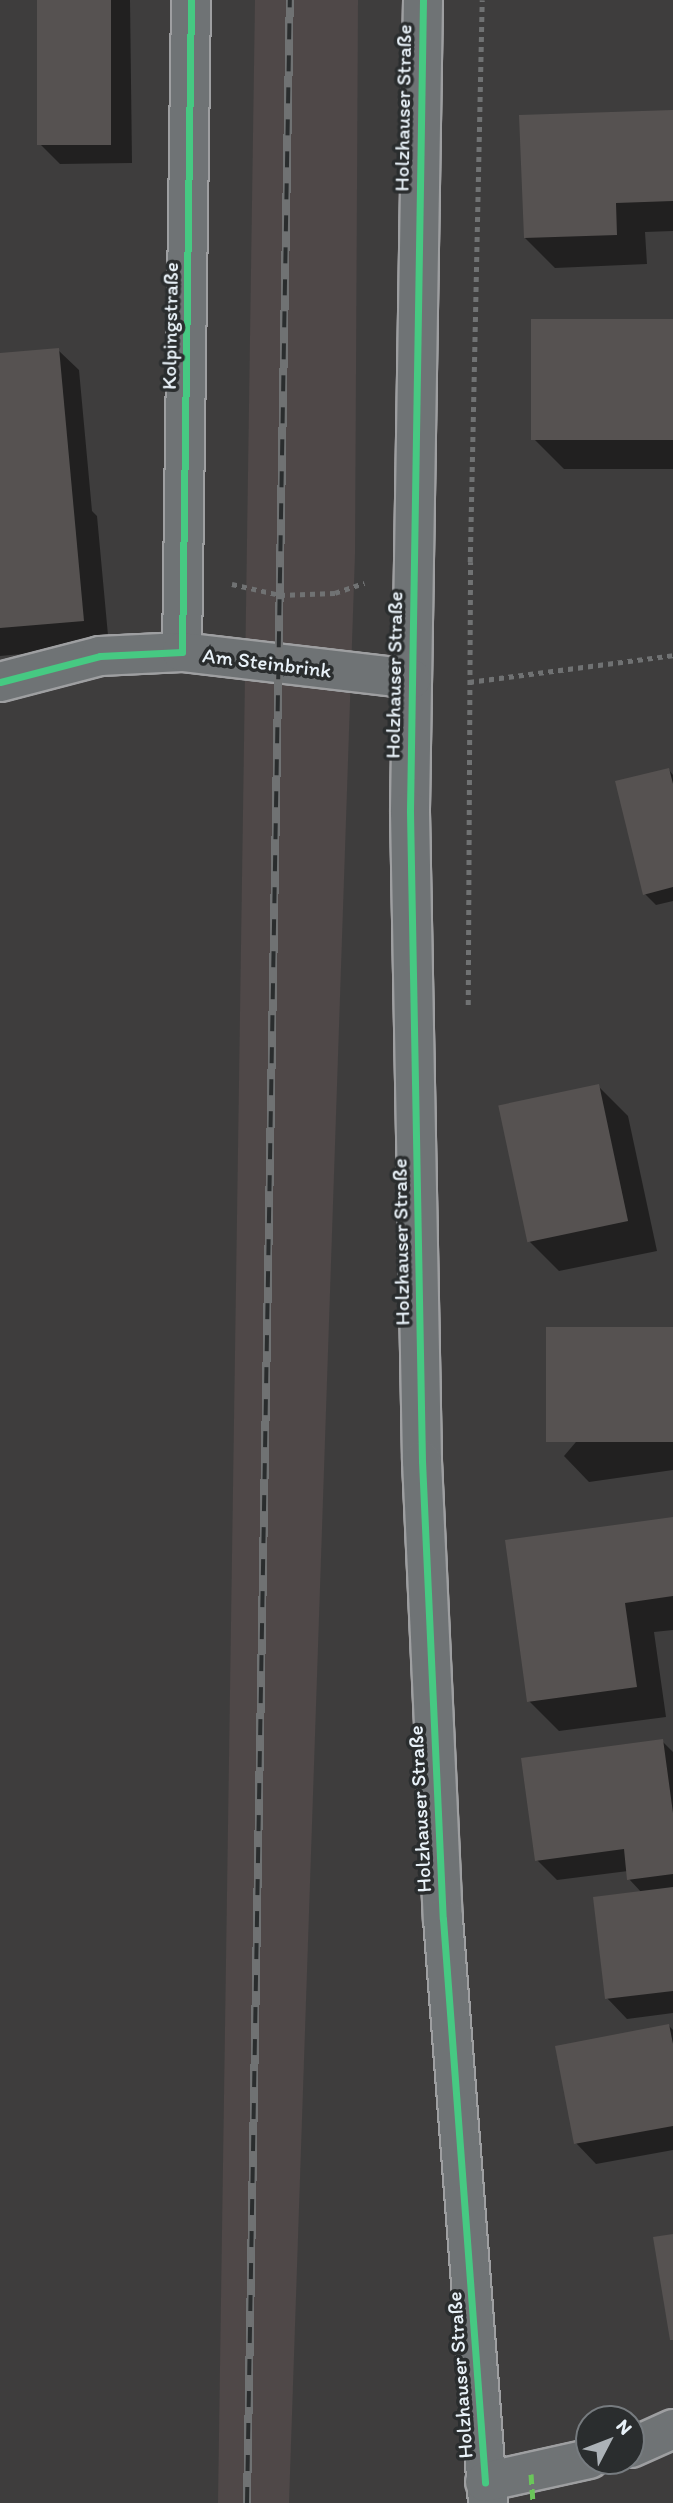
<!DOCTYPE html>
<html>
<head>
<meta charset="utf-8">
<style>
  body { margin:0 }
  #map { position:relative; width:673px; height:2503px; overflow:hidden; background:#3e3d3d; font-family:Itim,sans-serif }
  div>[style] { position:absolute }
  .built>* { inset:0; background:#4f4848 }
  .shadow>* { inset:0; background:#0007 }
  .building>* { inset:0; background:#565251; transform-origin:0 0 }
  .path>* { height:4.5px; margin-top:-2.25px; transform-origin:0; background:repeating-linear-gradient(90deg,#707273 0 5px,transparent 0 10px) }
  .roads { filter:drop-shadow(2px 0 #9e9fa1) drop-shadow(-2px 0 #9e9fa1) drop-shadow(0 2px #9e9fa1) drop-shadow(0 -2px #9e9fa1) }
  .minor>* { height:38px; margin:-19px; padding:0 19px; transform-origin:19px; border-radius:19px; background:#6f7375 }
  .rail>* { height:8px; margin-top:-4px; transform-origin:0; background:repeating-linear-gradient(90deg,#2a2d2e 0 16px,#707273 0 32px); box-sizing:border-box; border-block:2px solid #707273 }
  .quiet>* { height:5px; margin-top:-2.5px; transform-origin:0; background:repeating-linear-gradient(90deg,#6ac65a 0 10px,transparent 0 15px) }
  .cycleway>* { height:7px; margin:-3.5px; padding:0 3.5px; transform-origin:3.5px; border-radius:3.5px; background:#46c982 }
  span { translate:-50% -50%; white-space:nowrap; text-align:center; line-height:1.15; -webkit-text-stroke:7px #2a2d2e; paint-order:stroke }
  .street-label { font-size:21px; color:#e8f1f8 }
  .north { position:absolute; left:575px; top:2405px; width:70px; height:70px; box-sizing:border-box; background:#2a2d2e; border:2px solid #767b7f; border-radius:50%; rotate:48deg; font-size:19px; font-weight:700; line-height:28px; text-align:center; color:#e8f1f8 }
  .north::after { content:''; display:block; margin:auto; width:24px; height:32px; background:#acb2b7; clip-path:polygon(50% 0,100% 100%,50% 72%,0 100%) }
</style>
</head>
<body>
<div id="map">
  <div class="built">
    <i style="clip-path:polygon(255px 0,358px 0,355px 554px,289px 2503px,218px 2503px)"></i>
  </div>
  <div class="shadow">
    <i style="clip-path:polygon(38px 0,130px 0,132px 163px,60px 164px,40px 144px)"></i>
    <i style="clip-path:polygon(673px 112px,673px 231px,645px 232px,647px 264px,555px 268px,525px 238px)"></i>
    <i style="clip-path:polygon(673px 321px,673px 469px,564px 469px,534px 439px)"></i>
    <i style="clip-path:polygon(58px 350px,79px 370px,92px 511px,97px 516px,109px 646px,0 656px,0 355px)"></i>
    <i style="clip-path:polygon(669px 770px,673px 775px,673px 901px,656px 905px,645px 894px)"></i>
    <i style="clip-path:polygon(598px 1086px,628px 1116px,657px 1251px,559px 1271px,529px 1241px)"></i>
    <i style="clip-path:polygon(673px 1328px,673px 1470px,589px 1482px,564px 1456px)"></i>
    <i style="clip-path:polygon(673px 1519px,673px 1630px,654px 1632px,666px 1717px,559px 1731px,529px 1701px)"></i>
    <i style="clip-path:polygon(662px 1741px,673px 1752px,673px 2013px,627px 2019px,607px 1998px,642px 1893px,629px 1879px,628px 1871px,557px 1880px,537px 1860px)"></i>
    <i style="clip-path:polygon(669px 2026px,673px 2030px,673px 2150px,596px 2164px,576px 2143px)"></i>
  </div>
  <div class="building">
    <i style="left:37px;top:0;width:74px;height:145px"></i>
    <i style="clip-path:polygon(673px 110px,673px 201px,616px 203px,617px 235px,524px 238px,519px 115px)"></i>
    <i style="left:531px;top:319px;width:142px;height:121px"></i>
    <i style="clip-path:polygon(59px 348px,84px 621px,0 628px,0 353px)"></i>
    <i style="clip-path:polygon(669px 768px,673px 784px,673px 887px,643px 895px,615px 781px)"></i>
    <i style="left:599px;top:1084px;width:140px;height:103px;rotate:78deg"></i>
    <i style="left:673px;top:1327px;width:115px;height:127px;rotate:90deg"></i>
    <i style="clip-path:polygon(673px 1517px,673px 1596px,625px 1603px,637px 1687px,527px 1702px,505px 1540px)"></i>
    <i style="clip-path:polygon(663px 1739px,673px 1813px,673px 1874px,627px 1880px,624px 1849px,535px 1861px,521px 1758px)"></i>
    <i style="clip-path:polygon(673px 1887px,673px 1991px,605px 1999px,593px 1897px)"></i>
    <i style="clip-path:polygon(669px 2024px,673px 2044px,673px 2126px,574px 2144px,555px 2046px)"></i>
    <i style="clip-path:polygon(673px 2234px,673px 2340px,670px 2340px,653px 2237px)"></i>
  </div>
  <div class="path">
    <i style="left:232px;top:584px;width:49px;rotate:12.9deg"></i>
    <i style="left:280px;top:595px;width:55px;rotate:-2.1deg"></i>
    <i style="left:335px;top:593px;width:31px;rotate:-19deg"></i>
    <i style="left:469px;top:682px;width:206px;rotate:-7.5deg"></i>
    <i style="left:468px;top:1005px;width:443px;rotate:-89.7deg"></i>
    <i style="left:470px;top:562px;width:562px;rotate:-88.78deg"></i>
  </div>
  <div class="roads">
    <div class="minor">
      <i style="left:423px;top:0;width:812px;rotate:90.92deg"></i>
      <i style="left:410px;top:812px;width:649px;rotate:88.94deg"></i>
      <i style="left:422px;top:1461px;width:458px;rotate:87.4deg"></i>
      <i style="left:443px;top:1919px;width:586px;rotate:85.59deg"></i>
      <i style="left:182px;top:652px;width:652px;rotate:-89.21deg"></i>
      <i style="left:0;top:682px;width:103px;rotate:-14.6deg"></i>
      <i style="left:100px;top:656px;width:82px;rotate:-2.8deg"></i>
      <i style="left:182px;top:652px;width:231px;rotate:6.7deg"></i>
      <i style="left:631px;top:2448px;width:46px;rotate:-24.3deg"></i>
      <i style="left:485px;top:2482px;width:107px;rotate:-12.5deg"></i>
    </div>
  </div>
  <div class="rail">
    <i style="left:247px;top:2503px;width:2503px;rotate:-89.02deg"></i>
  </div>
  <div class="quiet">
    <i style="left:531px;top:2474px;width:29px;rotate:86deg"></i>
  </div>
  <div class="cycleway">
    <i style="left:423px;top:0;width:812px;rotate:90.92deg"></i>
    <i style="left:410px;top:812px;width:649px;rotate:88.94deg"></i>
    <i style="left:422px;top:1461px;width:458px;rotate:87.4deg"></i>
    <i style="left:443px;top:1919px;width:565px;rotate:85.73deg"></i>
    <i style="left:0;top:682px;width:103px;rotate:-14.6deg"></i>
    <i style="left:100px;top:656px;width:82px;rotate:-2.8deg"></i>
    <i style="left:182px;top:652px;width:652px;rotate:-89.21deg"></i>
  </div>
  <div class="street-label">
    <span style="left:403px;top:108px;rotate:-89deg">Holzhauser Straße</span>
    <span style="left:170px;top:326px;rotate:-89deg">Kolpingstraße</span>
    <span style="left:267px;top:663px;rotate:7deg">Am Steinbrink</span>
    <span style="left:394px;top:675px;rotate:-89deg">Holzhauser Straße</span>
    <span style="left:401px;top:1242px;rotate:-91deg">Holzhauser Straße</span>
    <span style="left:420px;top:1809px;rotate:-93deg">Holzhauser Straße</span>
    <span style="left:460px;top:2375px;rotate:-94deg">Holzhauser Straße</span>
  </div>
  <div class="north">N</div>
</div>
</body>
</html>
